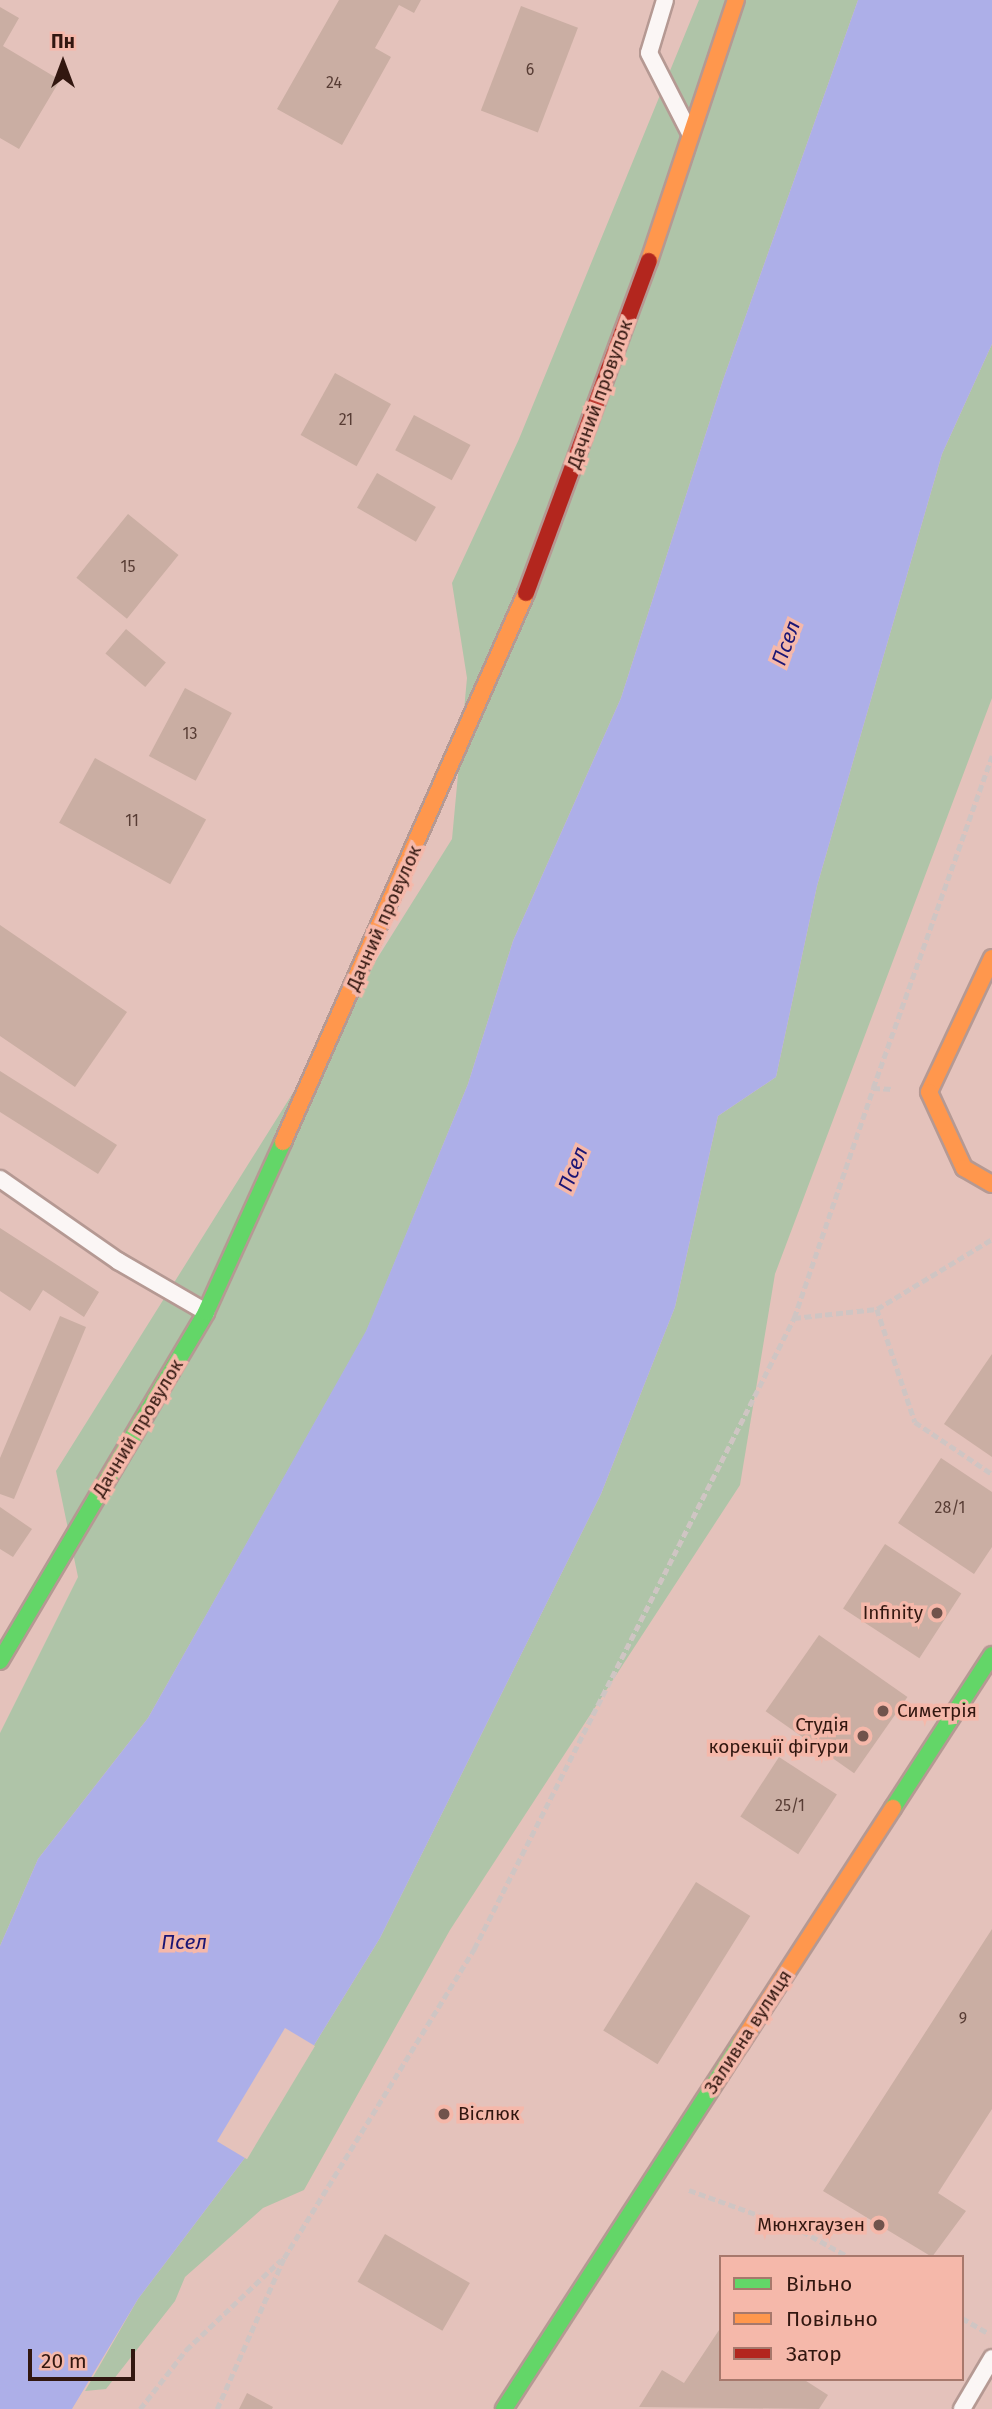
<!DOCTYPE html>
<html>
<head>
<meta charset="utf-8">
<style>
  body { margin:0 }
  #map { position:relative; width:992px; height:2409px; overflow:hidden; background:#e4c2bb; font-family:"Fira Sans",sans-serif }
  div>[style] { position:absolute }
  .green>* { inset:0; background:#afc4a8 }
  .water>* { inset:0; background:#adafe8 }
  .pier>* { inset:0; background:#e4c2bb; transform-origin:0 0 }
  .building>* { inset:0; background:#caaea3; transform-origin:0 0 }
  .path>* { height:4.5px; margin-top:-2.25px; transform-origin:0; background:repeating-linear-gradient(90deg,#cfc5c3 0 7px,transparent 0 10.5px) }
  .roads { filter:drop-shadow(2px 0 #b59993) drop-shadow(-2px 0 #b59993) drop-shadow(0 2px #b59993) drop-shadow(0 -2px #b59993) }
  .lane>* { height:16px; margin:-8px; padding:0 8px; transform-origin:8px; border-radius:8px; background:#fbf6f5 }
  .fast>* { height:16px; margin:-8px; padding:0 8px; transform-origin:8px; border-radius:8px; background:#63d668 }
  .slow>* { height:16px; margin:-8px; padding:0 8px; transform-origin:8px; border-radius:8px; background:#ff974d }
  .jam>* { height:16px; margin:-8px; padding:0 8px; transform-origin:8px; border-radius:8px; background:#b3261e }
  .dots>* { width:19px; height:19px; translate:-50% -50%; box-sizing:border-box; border:4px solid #f5b8aa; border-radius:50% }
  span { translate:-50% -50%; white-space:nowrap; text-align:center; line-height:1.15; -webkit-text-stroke:7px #f5b8aa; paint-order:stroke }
  .number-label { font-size:16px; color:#583d35 }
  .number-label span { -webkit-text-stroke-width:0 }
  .street-label { font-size:19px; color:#321710 }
  .poi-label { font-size:19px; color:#321710 }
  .right { translate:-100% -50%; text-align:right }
  .left { translate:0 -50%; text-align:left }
  .water-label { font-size:21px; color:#1b1574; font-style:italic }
  .legend { position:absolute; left:719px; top:2255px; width:245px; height:126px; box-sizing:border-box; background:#f5b8aa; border:2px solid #a7786c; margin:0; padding:9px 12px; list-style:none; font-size:21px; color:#321710 }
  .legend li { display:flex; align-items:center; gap:14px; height:35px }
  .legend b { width:35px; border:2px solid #a7786c }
  .north { position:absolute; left:28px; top:28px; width:70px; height:70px; -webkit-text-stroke:5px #f5b8aa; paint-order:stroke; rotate:0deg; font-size:19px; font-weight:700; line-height:28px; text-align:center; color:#321710 }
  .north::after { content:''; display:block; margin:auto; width:24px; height:32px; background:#321710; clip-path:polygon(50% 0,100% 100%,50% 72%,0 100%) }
  .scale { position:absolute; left:28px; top:2349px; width:107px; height:32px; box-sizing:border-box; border:4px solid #321710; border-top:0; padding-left:9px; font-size:21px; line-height:24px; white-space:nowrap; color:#321710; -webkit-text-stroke:5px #f5b8aa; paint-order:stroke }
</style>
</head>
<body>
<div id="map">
  <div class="green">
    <i style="clip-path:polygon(699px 0,858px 0,723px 380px,621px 698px,513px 941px,468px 1084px,366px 1332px,148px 1718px,38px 1859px,0 1946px,0 1733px,78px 1577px,56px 1471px,452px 839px,467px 678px,452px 583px,519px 439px)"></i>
    <i style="clip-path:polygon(992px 344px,992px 698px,775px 1274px,740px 1485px,450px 1930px,304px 2190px,263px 2208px,185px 2277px,175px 2301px,106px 2389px,85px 2391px,138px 2299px,244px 2159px,380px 1938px,601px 1494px,675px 1307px,718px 1116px,776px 1077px,817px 886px,942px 454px)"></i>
  </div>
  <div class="water">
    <i style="clip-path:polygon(858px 0,992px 0,992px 344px,942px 454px,817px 886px,776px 1077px,718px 1116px,675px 1307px,601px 1494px,380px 1938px,244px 2159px,138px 2299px,72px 2409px,0 2409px,0 1946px,38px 1859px,148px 1718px,366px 1331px,468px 1084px,513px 941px,621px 698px,723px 380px)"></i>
  </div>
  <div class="pier">
    <i style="left:285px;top:2028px;width:35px;height:132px;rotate:31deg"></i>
  </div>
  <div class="building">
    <i style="clip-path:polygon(339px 0,421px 0,414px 13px,399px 5px,375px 48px,391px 57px,342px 145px,277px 109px)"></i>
    <i style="left:521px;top:6px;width:61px;height:112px;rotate:21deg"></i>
    <i style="clip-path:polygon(0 7px,19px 18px,3px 46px,60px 80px,19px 149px,0 138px)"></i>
    <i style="left:335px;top:373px;width:64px;height:71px;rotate:29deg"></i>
    <i style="left:414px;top:415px;width:64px;height:40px;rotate:28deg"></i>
    <i style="left:377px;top:473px;width:68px;height:40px;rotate:30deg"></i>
    <i style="left:128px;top:514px;width:65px;height:82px;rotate:39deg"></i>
    <i style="left:126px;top:629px;width:52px;height:32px;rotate:40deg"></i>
    <i style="left:185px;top:688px;width:53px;height:77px;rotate:28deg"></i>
    <i style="left:95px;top:758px;width:127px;height:74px;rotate:29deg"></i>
    <i style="clip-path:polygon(0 925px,127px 1012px,75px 1087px,0 1036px)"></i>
    <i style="clip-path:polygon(0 1071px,117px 1145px,98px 1174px,0 1112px)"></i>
    <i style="clip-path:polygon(0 1228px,99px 1292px,84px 1317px,43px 1290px,30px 1311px,0 1291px)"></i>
    <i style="clip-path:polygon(60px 1316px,86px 1327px,14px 1499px,0 1494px,0 1458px)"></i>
    <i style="clip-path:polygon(992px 1354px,992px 1457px,944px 1424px)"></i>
    <i style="clip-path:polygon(941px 1458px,992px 1492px,992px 1547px,974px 1574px,898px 1523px)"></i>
    <i style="clip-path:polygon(0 1507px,32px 1529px,13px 1557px,0 1549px)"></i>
    <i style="left:885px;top:1544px;width:91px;height:77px;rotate:33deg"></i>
    <i style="left:819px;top:1635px;width:108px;height:93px;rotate:35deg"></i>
    <i style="left:779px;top:1757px;width:69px;height:71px;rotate:33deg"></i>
    <i style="left:696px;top:1882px;width:64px;height:175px;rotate:32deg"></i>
    <i style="clip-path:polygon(992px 1929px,992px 2109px,938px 2193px,966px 2211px,932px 2257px,823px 2191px)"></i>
    <i style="left:385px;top:2234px;width:98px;height:55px;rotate:30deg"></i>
    <i style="clip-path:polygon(721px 2327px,721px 2379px,803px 2379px,828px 2395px,819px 2409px,639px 2407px,662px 2370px,684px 2383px)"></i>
    <i style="clip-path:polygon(247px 2393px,273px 2407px,272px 2409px,239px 2409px)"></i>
  </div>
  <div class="path">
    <i style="left:873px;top:1088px;width:353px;rotate:-70.3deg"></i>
    <i style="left:877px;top:1309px;width:119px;rotate:71.4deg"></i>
    <i style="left:915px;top:1422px;width:93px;rotate:34deg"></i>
    <i style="left:794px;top:1318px;width:243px;rotate:-71deg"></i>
    <i style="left:873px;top:1088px;width:20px;rotate:3deg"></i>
    <i style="left:689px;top:2190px;width:120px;rotate:19.9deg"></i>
    <i style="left:802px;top:2231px;width:54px;rotate:29deg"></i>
    <i style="left:962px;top:2318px;width:30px;rotate:30deg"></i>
    <i style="left:140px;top:2409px;width:75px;rotate:-52.1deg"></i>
    <i style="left:186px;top:2350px;width:131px;rotate:-43.5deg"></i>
    <i style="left:217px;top:2409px;width:165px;rotate:-66.1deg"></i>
    <i style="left:284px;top:2258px;width:363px;rotate:-58.4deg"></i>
    <i style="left:474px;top:1949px;width:708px;rotate:-63.11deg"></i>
    <i style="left:794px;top:1318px;width:83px;rotate:-6.2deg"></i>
    <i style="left:877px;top:1309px;width:135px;rotate:-31.3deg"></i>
  </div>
  <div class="roads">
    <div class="lane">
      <i style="left:665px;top:0;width:55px;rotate:106.8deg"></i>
      <i style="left:649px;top:53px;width:90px;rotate:62.9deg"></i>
      <i style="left:0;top:1179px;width:144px;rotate:34.8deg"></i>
      <i style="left:118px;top:1261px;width:102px;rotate:30.1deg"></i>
      <i style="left:962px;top:2409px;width:59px;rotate:-59.5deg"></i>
    </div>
    <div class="fast">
      <i style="left:0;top:1661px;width:405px;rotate:-59.4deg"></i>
      <i style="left:206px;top:1312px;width:187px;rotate:-65.6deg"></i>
      <i style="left:893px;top:1808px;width:182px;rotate:-57.1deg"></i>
      <i style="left:504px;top:2409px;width:436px;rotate:-57.1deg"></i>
    </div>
    <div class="slow">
      <i style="left:649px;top:261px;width:275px;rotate:-71.6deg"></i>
      <i style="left:992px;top:958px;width:148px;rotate:115.2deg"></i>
      <i style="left:929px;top:1092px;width:84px;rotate:65.3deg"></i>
      <i style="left:964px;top:1168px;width:32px;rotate:30deg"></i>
      <i style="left:283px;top:1142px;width:600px;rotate:-66.12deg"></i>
      <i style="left:741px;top:2043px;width:280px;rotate:-57.1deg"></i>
    </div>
    <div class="jam">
      <i style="left:526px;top:593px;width:354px;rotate:-69.7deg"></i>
    </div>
  </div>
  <div class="dots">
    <i style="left:937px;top:1613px;background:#70534c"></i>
    <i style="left:883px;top:1711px;background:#70534c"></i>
    <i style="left:863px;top:1736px;background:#70534c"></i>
    <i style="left:444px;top:2114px;background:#70534c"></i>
    <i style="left:879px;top:2225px;background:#70534c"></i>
  </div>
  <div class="number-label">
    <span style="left:530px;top:70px">6</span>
    <span style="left:334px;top:83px">24</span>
    <span style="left:346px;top:420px">21</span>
    <span style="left:128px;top:567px">15</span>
    <span style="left:190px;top:734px">13</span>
    <span style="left:132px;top:821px">11</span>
    <span style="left:950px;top:1508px">28/1</span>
    <span style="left:790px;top:1806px">25/1</span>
    <span style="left:963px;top:2019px">9</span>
  </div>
  <div class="street-label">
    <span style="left:600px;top:394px;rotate:-70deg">Дачний провулок</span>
    <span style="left:384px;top:918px;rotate:-66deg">Дачний провулок</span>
    <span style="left:138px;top:1428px;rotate:-59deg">Дачний провулок</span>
    <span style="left:748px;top:2032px;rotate:-57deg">Заливна вулиця</span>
  </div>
  <div class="poi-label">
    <span class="right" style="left:923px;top:1613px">Infinity</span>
    <span class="left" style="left:897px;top:1711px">Симетрія</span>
    <span class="right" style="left:849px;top:1736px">Студія<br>корекції фігури</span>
    <span class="left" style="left:458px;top:2114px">Віслюк</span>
    <span class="right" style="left:865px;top:2225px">Мюнхгаузен</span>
  </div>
  <div class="water-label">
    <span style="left:786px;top:643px;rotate:-70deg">Псел</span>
    <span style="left:573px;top:1169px;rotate:-68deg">Псел</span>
    <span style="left:184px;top:1942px">Псел</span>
  </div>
  <ul class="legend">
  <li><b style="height:9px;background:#63d668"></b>Вільно</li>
  <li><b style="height:9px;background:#ff974d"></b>Повільно</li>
  <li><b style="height:9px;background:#b3261e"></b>Затор</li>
  </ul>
  <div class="north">Пн</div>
  <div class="scale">20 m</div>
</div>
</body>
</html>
